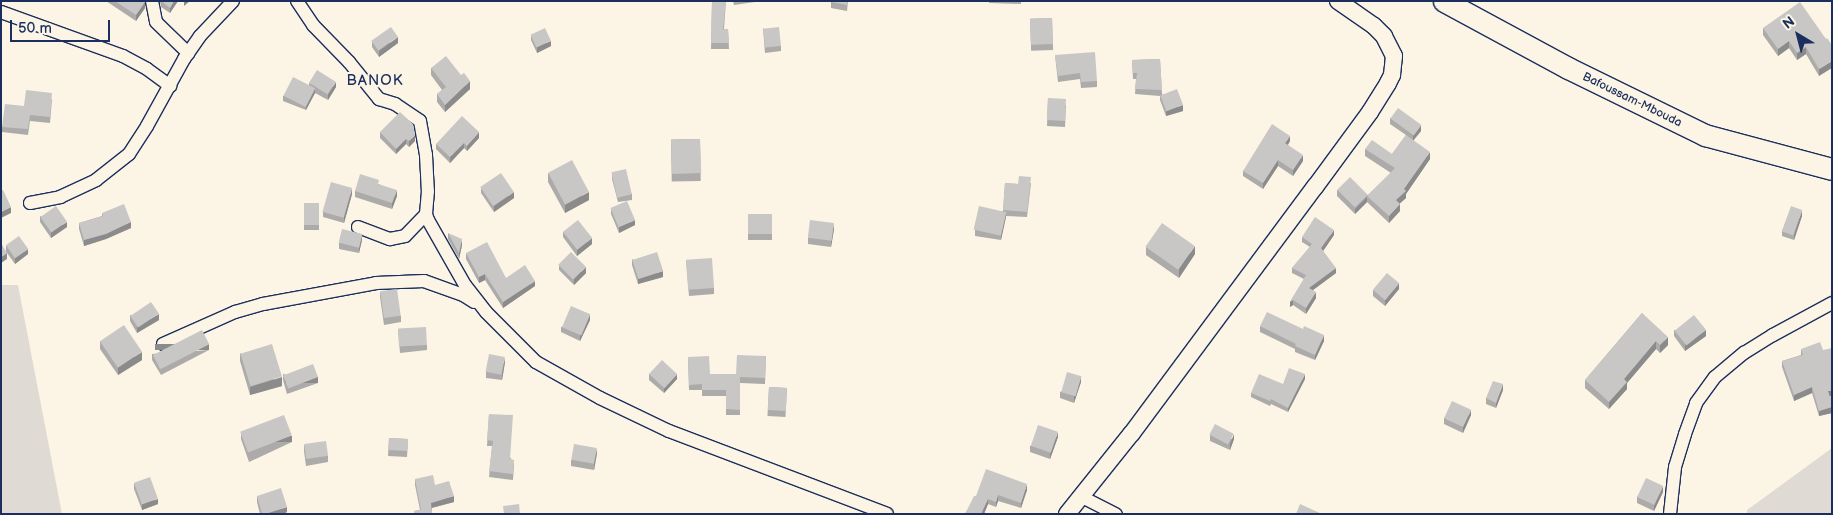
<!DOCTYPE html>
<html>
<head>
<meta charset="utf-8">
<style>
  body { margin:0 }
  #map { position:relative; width:1833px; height:515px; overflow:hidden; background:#fcf5e5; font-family:"Balsamiq Sans",sans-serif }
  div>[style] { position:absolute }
  .green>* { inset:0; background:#dfdbd4 }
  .roads { filter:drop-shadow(1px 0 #1b2f5e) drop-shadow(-1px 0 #1b2f5e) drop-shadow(0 1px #1b2f5e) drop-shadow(0 -1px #1b2f5e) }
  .minor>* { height:12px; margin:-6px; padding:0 6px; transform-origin:6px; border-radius:6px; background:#fcf5e5 }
  .tertiary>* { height:16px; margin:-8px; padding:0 8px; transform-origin:8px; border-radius:8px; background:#fcf5e5 }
  .trunk>* { height:21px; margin:-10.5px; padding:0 10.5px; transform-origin:10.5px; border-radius:10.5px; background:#fcf5e5 }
  .wall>* { inset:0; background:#acabaa; transform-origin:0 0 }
  .shaded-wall>* { inset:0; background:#8c8b8b; transform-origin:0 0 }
  .building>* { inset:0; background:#c8c7c6; transform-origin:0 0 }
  span { translate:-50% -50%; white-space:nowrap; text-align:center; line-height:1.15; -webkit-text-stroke:4px #fcf5e5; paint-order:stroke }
  .street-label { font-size:12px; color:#1b2f5e }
  .quarter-label { font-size:15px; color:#1b2f5e; letter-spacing:1px }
  .frame { position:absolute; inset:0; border:2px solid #1b2f5e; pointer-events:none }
  .north { position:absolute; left:1773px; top:10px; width:50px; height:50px; -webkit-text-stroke:4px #fcf5e5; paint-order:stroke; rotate:323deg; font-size:14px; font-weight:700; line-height:20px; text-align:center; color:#1b2f5e }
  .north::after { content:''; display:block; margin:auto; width:18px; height:22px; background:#1b2f5e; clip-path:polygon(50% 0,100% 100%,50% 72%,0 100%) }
  .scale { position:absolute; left:10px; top:20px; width:100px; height:22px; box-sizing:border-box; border:2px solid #1b2f5e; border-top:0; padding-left:6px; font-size:15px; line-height:18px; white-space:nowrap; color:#1b2f5e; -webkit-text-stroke:4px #fcf5e5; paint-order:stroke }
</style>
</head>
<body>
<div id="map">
  <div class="green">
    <i style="clip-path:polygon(1px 285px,18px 285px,62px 514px,1px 514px)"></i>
    <i style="clip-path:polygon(1832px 448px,1832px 514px,1747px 514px,1747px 510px)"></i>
  </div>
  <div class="roads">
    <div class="minor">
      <i style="left:152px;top:1px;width:21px;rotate:79deg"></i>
      <i style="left:156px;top:22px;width:45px;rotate:44.1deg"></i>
      <i style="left:297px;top:1px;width:29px;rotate:56deg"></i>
      <i style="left:313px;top:25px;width:52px;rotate:45.8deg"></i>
      <i style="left:349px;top:62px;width:48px;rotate:51deg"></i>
      <i style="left:379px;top:99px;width:17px;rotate:17deg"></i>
      <i style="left:395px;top:104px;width:30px;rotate:34deg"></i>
      <i style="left:420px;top:121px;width:35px;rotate:80deg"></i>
      <i style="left:426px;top:155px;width:36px;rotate:87deg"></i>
      <i style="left:428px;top:191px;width:23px;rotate:95deg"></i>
      <i style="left:426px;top:214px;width:6px;rotate:72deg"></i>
      <i style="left:428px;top:220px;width:75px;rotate:60.4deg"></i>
      <i style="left:465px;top:285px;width:34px;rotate:52deg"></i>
      <i style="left:486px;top:312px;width:71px;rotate:45deg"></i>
      <i style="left:536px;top:362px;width:73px;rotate:29.4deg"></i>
      <i style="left:600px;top:398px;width:76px;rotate:25.6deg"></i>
      <i style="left:669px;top:431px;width:233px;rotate:20.8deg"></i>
      <i style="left:1px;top:12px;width:130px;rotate:19.8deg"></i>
      <i style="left:123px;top:56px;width:27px;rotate:28deg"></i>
      <i style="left:147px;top:69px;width:29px;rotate:36deg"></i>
      <i style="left:30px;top:203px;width:31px;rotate:-11deg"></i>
      <i style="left:60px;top:197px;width:40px;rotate:-25deg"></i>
      <i style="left:96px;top:180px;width:42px;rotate:-38.2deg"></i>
      <i style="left:129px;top:154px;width:33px;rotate:-57deg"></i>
      <i style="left:147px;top:126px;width:77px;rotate:-61.1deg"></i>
      <i style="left:184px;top:59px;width:28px;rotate:-55deg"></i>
      <i style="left:200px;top:36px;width:48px;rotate:-46.7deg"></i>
      <i style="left:358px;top:227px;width:34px;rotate:21deg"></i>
      <i style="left:390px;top:239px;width:15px;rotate:-11deg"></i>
      <i style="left:405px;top:236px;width:30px;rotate:-46deg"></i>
      <i style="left:163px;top:344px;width:79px;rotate:-24deg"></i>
      <i style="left:235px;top:312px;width:29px;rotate:-16deg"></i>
      <i style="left:263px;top:304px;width:115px;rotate:-10.5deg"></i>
      <i style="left:376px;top:283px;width:48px;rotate:-2.4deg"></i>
      <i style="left:424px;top:281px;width:41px;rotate:19.7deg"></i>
      <i style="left:463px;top:295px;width:13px;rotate:32deg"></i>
      <i style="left:1082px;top:497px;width:38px;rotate:27deg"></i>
      <i style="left:1670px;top:514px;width:47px;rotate:-83.9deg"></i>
      <i style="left:1675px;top:467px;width:34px;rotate:-73deg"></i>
      <i style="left:1685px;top:434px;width:33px;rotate:-70deg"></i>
      <i style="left:1696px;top:403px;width:32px;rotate:-54deg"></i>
      <i style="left:1715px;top:377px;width:38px;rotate:-40deg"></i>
      <i style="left:1744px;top:353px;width:34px;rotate:-32deg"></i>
      <i style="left:1773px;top:335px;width:67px;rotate:-28.5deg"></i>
    </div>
    <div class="tertiary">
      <i style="left:1067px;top:514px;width:104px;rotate:-51.3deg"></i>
      <i style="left:1132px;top:433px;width:307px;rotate:-53.4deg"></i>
      <i style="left:1315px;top:187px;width:93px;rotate:-53.7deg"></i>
      <i style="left:1370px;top:112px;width:34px;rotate:-58deg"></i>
      <i style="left:1388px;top:83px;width:9px;rotate:-63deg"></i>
      <i style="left:1392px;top:75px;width:19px;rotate:-84deg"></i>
      <i style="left:1394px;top:56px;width:22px;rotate:-117deg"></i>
      <i style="left:1384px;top:36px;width:14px;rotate:-135deg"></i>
      <i style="left:1374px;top:26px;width:44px;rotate:-145.2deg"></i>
    </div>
    <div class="trunk">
      <i style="left:1444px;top:1px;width:141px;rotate:28.4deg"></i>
      <i style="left:1568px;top:68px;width:153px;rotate:26.1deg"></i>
      <i style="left:1705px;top:135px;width:131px;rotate:15deg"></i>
    </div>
  </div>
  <div class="wall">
    <i style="clip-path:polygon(106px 1px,145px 1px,145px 8px,136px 21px)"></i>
    <i style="clip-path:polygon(160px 1px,178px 1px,170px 13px,161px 7px)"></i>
    <i style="clip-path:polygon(712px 1px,726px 1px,724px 29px,728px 29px,729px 49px,711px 49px)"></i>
    <i style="clip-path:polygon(733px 1px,762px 1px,734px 5px)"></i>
    <i style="clip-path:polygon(831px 1px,848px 1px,847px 11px,831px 8px)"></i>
    <i style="clip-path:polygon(989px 1px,1021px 1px,1021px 4px,989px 3px)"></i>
    <i style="left:1052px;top:18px;width:32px;height:22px;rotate:88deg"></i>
    <i style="clip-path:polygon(763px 28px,781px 46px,781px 51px,765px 53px)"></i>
    <i style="clip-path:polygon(1763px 28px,1826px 39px,1819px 76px,1806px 54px,1797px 60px,1789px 48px,1778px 56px,1763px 35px)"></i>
    <i style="clip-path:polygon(531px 35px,551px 46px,537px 53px,531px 40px)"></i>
    <i style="clip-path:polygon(372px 41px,398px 43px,379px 57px,372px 47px)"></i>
    <i style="clip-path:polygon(1055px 55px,1097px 81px,1097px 87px,1081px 88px,1080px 79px,1058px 82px)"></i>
    <i style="clip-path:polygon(1160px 59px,1162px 94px,1183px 111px,1166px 116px,1160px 100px,1160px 96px,1135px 94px,1136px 79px,1133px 79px,1132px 60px)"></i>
    <i style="clip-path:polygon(431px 68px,470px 89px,445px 112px,437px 102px,437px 94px,442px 90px,431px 75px)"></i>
    <i style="clip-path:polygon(309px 83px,336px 87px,328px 100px,315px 93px,306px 110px,283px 101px,283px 96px,309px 85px)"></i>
    <i style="clip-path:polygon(1048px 98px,1066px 105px,1065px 127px,1047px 126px)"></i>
    <i style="clip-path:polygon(52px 99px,50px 123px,30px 121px,28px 135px,2px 132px,2px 127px,24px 106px)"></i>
    <i style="clip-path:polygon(1390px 118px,1421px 131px,1413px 140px,1430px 159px,1406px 194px,1406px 198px,1400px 203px,1400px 211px,1389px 223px,1367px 202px,1355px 214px,1337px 196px,1337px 190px,1368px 195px,1391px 173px,1365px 156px,1365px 149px,1392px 154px,1406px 135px,1390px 124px)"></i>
    <i style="clip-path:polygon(380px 132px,415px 141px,409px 147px,406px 144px,396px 154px,380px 138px)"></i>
    <i style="clip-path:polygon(479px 138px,467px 151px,464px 148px,450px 163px,436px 149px,436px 144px)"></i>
    <i style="left:700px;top:139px;width:42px;height:29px;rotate:89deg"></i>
    <i style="clip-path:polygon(1290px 141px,1288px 145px,1303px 161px,1293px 176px,1278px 166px,1263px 189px,1243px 176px,1243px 171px)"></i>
    <i style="clip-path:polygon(548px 173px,589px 200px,565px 213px,548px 182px)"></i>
    <i style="clip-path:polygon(612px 173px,632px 194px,632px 200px,618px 202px,612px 179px)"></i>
    <i style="clip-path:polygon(1005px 183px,1018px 184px,1031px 183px,1027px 217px,1006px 216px,1001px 240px,975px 236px,975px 230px,1003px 211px)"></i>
    <i style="clip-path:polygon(379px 184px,397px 196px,392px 209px,355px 197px,355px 191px)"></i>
    <i style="clip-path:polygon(481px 188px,514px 198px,494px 212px,481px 193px)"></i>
    <i style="clip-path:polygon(352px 194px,344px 223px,323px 217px,323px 212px)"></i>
    <i style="left:304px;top:203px;width:15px;height:27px"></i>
    <i style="clip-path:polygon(611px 209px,635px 225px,619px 233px,611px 214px)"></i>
    <i style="clip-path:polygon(102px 213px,131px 228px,106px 239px,84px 246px,79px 229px,79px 223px,102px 216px)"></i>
    <i style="left:748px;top:214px;width:24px;height:26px"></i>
    <i style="clip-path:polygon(40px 216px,67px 227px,51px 238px,40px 222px)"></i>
    <i style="clip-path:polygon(1802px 216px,1794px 240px,1782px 236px,1782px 231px)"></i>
    <i style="clip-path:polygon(834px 229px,831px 247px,808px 244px,808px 238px)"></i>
    <i style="clip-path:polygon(563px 232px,592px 244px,577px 256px,563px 237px)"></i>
    <i style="clip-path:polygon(448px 233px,462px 245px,459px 259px,448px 239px)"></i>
    <i style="clip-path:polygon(1334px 235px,1323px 251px,1336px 273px,1313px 290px,1316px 298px,1306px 314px,1293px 305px,1290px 307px,1290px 302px,1304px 279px,1292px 273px,1292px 268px,1310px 247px,1302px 242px,1302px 237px)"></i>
    <i style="clip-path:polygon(362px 240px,359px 253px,339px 249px,339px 243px)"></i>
    <i style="clip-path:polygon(6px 245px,28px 254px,15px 264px,7px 253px,7px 259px,6px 251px)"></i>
    <i style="clip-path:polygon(1146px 247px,1195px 254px,1179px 278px,1146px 255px)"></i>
    <i style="clip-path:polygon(466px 253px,506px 278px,535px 286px,503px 308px,485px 280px,479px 283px,466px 259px)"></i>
    <i style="clip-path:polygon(632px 259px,663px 277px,638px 284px,632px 265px)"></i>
    <i style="clip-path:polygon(686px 260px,714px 288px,714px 294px,689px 296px)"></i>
    <i style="clip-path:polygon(559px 265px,586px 273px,574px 285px,559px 270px)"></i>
    <i style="clip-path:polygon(1399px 289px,1385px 306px,1373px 296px,1373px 290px)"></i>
    <i style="clip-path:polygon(380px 292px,401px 316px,401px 322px,384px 325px,380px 297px)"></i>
    <i style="clip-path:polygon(1642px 313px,1668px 345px,1660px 353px,1656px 349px,1627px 383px,1627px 389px,1609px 409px,1585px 388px,1585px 380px)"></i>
    <i style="clip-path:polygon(130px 315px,159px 320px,137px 333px,130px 321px)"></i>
    <i style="clip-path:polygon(590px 320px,580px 341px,561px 332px,561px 327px)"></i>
    <i style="clip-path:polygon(1260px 326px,1324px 341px,1315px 360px,1295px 352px,1295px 349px,1260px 332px)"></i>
    <i style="clip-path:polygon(398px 329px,427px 345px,427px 350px,400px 353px)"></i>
    <i style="clip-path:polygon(1674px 330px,1706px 336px,1685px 351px,1674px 336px)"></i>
    <i style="clip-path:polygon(100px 341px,142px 360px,118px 375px,100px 349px)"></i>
    <i style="clip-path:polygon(1801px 349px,1830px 396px,1832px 403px,1832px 413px,1819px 416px,1812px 393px,1794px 401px,1782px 367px,1782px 361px,1801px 355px)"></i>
    <i style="clip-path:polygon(209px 350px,161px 375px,152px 360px,152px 354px)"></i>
    <i style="clip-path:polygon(240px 353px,282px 386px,250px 395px,240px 361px)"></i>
    <i style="clip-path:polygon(766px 356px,765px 384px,740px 383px,740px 415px,726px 415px,726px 396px,702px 396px,702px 390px,689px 390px,688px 357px,710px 374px,736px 374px)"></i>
    <i style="clip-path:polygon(505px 362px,502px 380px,486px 378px,486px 372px)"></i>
    <i style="clip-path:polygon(283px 374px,318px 383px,287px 394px,283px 380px)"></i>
    <i style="clip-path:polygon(649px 374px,677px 379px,664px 393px,649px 380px)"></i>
    <i style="clip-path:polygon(1305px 379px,1288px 412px,1271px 404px,1270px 406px,1251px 397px,1251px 393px,1283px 384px)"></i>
    <i style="clip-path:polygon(1081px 382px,1074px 403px,1060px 398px,1060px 392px)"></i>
    <i style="left:769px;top:387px;width:18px;height:29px;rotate:3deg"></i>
    <i style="clip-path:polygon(1503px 390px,1496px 408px,1486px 404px,1486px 398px)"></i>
    <i style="clip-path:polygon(489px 414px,514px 465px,513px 480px,489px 477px,492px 446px,487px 446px)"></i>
    <i style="clip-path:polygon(1471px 415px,1463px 433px,1444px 424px,1444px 418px)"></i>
    <i style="clip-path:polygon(241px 433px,292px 442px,249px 462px,241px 439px)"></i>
    <i style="clip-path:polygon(1210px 435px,1234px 439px,1230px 450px,1210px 441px)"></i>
    <i style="clip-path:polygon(1058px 437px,1050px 459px,1030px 452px,1030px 446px)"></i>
    <i style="left:389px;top:438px;width:19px;height:18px;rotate:3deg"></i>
    <i style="clip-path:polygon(304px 445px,328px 456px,328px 462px,306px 466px,304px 451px)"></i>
    <i style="clip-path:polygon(597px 453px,594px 470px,571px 466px,571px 460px)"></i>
    <i style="clip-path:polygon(415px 479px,435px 485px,454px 502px,432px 508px,432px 514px,414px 514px,414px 511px,420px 510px,415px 485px)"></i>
    <i style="clip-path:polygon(134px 483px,158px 504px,142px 510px,134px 489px)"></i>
    <i style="clip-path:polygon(1027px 490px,1021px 508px,998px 501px,996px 507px,988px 504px,984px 514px,965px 514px,976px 496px)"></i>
    <i style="clip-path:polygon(1663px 492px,1654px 511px,1637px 503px,1637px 497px)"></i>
    <i style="clip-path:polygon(257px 496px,287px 512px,283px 514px,260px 514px,257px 502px)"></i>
  </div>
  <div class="shaded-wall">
    <i style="clip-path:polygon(174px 1px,178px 1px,170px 13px,170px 8px)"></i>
    <i style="clip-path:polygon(184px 1px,190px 1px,184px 6px)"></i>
    <i style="clip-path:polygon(145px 2px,145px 8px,136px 21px,136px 15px)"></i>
    <i style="clip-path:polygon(398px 37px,398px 43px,379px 57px,379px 51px)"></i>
    <i style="clip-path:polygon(551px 41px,551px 46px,537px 53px,537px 47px)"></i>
    <i style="clip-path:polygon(1789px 41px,1789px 48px,1778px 56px,1778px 49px)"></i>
    <i style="clip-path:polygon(1806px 47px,1806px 54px,1797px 60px,1797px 53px)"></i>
    <i style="clip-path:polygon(1832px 61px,1832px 68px,1819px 76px,1819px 69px)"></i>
    <i style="clip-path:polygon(470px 81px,470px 89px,445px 112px,445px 105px)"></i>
    <i style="clip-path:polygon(336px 82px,336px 87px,328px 100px,328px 94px)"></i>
    <i style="clip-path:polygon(315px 88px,315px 93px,306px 110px,306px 105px)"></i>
    <i style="clip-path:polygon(1183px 105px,1183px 111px,1166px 116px,1166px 111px)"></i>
    <i style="clip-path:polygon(1421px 125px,1421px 131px,1413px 141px,1413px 135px)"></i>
    <i style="clip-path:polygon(479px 132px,479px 138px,467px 151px,467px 146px)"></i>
    <i style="clip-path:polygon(415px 135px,415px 141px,409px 147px,409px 141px)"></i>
    <i style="clip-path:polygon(1290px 136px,1290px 141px,1285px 149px,1285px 143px)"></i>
    <i style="clip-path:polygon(406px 139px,406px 144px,396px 154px,396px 149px)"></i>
    <i style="clip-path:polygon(464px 143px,464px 148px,450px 163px,450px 157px)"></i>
    <i style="clip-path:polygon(1430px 152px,1430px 159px,1406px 194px,1406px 198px,1396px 207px,1396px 200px)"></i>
    <i style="clip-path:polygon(1303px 155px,1303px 161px,1293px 176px,1293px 170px)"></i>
    <i style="clip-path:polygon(1278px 160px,1278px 166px,1263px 189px,1263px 183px)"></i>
    <i style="clip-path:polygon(352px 188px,352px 194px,344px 223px,344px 217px)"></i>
    <i style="clip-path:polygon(397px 190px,397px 196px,392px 209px,392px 203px)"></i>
    <i style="clip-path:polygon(514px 192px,514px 198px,494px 212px,494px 206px)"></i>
    <i style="clip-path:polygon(589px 192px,589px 200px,565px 213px,565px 205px)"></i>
    <i style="clip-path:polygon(1367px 197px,1367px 202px,1355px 214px,1355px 209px)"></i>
    <i style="clip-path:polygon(1400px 204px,1400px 211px,1389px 223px,1389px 216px)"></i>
    <i style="clip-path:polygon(11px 207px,11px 213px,1px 218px,1px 212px)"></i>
    <i style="clip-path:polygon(1802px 210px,1802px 216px,1794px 240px,1794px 235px)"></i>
    <i style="clip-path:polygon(1006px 212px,1006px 217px,1001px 240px,1001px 235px)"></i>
    <i style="clip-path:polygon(635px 220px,635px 225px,619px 233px,619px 227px)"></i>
    <i style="clip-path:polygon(67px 222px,67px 227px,51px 238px,51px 232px)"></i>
    <i style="clip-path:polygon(131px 222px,131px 228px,106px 239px,84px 246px,84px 240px)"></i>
    <i style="clip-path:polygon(834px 223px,834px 229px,831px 247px,831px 241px)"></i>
    <i style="clip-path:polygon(1334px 230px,1334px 235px,1321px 254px,1321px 248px)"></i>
    <i style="clip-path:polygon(362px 234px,362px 240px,359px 253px,359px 248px)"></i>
    <i style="clip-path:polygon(592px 238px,592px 244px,577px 256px,577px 250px)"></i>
    <i style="clip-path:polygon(462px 239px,462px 245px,459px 259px,459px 253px)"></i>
    <i style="clip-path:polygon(1195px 246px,1195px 254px,1179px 278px,1179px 269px)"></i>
    <i style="clip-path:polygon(28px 249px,28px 254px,15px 264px,15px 258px)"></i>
    <i style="clip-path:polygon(7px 253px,7px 259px,1px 263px,1px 257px)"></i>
    <i style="clip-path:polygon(586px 267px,586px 273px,574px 285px,574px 279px)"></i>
    <i style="clip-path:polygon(1336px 268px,1336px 273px,1309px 293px,1309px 288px)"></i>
    <i style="clip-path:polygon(663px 271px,663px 277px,638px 284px,638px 279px)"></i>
    <i style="clip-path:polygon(485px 274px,485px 280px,479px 283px,479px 277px)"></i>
    <i style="clip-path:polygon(535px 281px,535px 286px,503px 308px,503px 302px)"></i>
    <i style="clip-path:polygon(1399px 283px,1399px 289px,1385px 306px,1385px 300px)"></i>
    <i style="clip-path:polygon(1316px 292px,1316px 298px,1306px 314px,1306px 308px)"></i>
    <i style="clip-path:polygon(1293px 300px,1293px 305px,1290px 307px,1290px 302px)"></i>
    <i style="clip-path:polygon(159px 314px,159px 320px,137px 333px,137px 327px)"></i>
    <i style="clip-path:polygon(590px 314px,590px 320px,580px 341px,580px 335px)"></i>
    <i style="clip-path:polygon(1706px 330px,1706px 336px,1685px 351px,1685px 345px)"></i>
    <i style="clip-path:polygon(1324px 335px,1324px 341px,1315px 360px,1315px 355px)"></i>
    <i style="clip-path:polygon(1668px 337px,1668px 345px,1660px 353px,1660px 345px)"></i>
    <i style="clip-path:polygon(1656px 341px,1656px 349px,1627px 383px,1627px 389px,1609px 409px,1609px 402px,1624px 379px)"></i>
    <i style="left:209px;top:344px;width:6px;height:54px;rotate:90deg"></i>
    <i style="clip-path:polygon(142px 352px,142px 360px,118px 375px,118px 367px)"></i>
    <i style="clip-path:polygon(505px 357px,505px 362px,502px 380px,502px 374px)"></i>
    <i style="clip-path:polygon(677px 374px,677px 379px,664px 393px,664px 388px)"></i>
    <i style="clip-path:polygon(1305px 374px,1305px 379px,1288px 412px,1288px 408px)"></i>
    <i style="clip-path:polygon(1081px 376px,1081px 382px,1074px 403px,1074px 397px)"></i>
    <i style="clip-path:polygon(282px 377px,282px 386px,250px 395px,250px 387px)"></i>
    <i style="left:318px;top:377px;width:6px;height:33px;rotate:90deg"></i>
    <i style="clip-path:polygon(1503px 384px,1503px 390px,1496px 408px,1496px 403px)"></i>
    <i style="clip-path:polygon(1812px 387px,1812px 393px,1794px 401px,1794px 395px)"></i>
    <i style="clip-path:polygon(1832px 390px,1832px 396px,1828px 397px,1828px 391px)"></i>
    <i style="clip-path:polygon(1832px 407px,1832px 413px,1819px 416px,1819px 411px)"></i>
    <i style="clip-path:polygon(1471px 410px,1471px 415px,1463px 433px,1463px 427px)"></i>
    <i style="clip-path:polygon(1058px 432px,1058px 437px,1050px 459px,1050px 454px)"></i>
    <i style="clip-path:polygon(1234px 434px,1234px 439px,1230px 450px,1230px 444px)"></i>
    <i style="left:292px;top:436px;width:6px;height:47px;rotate:90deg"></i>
    <i style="clip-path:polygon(597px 448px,597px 453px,594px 470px,594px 464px)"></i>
    <i style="clip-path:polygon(1027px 484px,1027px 490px,1021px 508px,1021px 503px)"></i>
    <i style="clip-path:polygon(1663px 486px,1663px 492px,1654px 511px,1654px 505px)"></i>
    <i style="clip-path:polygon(998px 495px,998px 501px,996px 507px,996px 502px)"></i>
    <i style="clip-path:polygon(454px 496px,454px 502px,431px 508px,431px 503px)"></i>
    <i style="clip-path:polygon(158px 499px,158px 504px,142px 510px,142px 504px)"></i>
    <i style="clip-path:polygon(988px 499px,988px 504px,984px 514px,981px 514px)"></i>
    <i style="clip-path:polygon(287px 507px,287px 512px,283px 514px,265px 514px)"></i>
  </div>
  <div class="building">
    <i style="clip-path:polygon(115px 1px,145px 1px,145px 2px,136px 15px)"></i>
    <i style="clip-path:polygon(161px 1px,174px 1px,170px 8px)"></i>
    <i style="clip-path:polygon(712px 1px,726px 1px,723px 29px,728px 29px,729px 43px,711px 43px)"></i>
    <i style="clip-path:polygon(831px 1px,847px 1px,847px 5px,831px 2px)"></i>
    <i style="clip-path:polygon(1800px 2px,1826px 39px,1827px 38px,1832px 45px,1832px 61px,1819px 69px,1806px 47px,1797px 53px,1789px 41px,1778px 49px,1763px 28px)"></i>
    <i style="left:1052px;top:18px;width:26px;height:22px;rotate:88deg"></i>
    <i style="left:391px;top:27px;width:12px;height:24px;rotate:55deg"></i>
    <i style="left:779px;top:27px;width:19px;height:16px;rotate:84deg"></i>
    <i style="left:545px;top:28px;width:14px;height:16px;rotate:65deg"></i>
    <i style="clip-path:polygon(1095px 52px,1097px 81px,1081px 82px,1080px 73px,1058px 76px,1055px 55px)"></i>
    <i style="clip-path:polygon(446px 56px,461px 75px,464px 73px,470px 81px,445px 105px,437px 94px,446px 87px,431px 68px)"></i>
    <i style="clip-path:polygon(1160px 59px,1162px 90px,1135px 89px,1137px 73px,1133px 73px,1132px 60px)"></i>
    <i style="left:317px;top:70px;width:22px;height:15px;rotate:32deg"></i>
    <i style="left:293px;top:77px;width:25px;height:21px;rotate:27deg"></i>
    <i style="left:1177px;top:89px;width:17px;height:18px;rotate:69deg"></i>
    <i style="clip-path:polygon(26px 90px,52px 93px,50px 117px,30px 115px,28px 129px,2px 127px,5px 104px,24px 106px)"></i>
    <i style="left:1048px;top:98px;width:18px;height:22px;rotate:3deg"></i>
    <i style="left:1398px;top:108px;width:29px;height:13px;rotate:36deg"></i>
    <i style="clip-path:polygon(400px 112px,413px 124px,415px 135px,409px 141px,406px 139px,396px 149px,380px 132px)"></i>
    <i style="clip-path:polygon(462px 116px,479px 132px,467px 146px,464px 143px,450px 157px,436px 144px)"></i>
    <i style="clip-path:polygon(1272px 124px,1290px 136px,1285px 143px,1303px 155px,1293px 170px,1278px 160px,1263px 183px,1243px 171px)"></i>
    <i style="clip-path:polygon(1406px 135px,1430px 152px,1404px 189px,1406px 191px,1396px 200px,1400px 204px,1389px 216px,1367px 196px,1395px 168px,1365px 149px,1372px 140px,1392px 154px)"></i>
    <i style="left:700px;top:139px;width:34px;height:29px;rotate:88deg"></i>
    <i style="left:572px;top:160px;width:36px;height:27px;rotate:62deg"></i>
    <i style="left:626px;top:169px;width:26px;height:15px;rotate:77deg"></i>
    <i style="left:501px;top:173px;width:23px;height:25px;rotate:56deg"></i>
    <i style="clip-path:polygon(360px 174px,379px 180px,378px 184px,397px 190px,392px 203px,355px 191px)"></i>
    <i style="clip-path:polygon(1019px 176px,1031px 177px,1027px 212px,1003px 210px,1005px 183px,1018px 184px)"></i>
    <i style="left:1350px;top:177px;width:25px;height:18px;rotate:45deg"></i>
    <i style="left:331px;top:182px;width:22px;height:31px;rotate:16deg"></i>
    <i style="clip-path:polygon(1px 190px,3px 190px,11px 207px,1px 212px)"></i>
    <i style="left:627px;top:201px;width:21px;height:18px;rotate:67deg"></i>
    <i style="left:304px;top:203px;width:15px;height:22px"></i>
    <i style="clip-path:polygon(124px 204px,131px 222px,106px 234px,84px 240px,79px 223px,103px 216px,102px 213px)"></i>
    <i style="left:56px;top:206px;width:19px;height:19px;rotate:55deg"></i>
    <i style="left:979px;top:206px;width:28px;height:24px;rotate:13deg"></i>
    <i style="left:1791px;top:206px;width:12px;height:27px;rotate:20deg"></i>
    <i style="left:748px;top:214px;width:24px;height:20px"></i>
    <i style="clip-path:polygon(1315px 217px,1334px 230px,1321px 248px,1336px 268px,1309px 288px,1316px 292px,1306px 308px,1293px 300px,1290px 302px,1306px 275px,1292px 268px,1312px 244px,1302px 237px)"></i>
    <i style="left:578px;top:220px;width:23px;height:19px;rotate:52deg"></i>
    <i style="left:810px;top:220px;width:24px;height:18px;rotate:7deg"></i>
    <i style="left:1162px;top:223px;width:40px;height:29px;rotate:35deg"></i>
    <i style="left:342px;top:229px;width:21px;height:14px;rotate:14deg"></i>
    <i style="clip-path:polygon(448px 233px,462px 239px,459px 253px)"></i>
    <i style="left:19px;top:236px;width:16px;height:16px;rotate:55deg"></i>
    <i style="clip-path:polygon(487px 242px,506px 278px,525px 265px,535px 281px,503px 302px,485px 274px,479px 277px,466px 253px)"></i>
    <i style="clip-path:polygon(1px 243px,7px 253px,1px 257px)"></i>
    <i style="left:571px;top:252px;width:21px;height:18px;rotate:45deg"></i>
    <i style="left:657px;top:252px;width:20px;height:26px;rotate:72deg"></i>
    <i style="left:712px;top:258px;width:30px;height:26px;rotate:86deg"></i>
    <i style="left:1387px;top:273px;width:16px;height:22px;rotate:40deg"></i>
    <i style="left:397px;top:289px;width:27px;height:17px;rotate:82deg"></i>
    <i style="left:151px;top:302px;width:14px;height:25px;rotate:56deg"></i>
    <i style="left:571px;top:306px;width:21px;height:23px;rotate:23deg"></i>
    <i style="clip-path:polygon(1267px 312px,1303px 329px,1304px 326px,1324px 335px,1315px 355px,1295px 346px,1296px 344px,1260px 326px)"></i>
    <i style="clip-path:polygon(1642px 313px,1668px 337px,1660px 345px,1656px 341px,1624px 379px,1627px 382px,1609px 402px,1585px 380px)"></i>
    <i style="left:1694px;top:315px;width:19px;height:25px;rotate:51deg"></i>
    <i style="left:124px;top:325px;width:32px;height:29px;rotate:56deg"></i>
    <i style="left:426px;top:327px;width:18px;height:28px;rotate:87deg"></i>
    <i style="left:202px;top:330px;width:16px;height:55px;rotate:63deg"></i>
    <i style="clip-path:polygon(1820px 342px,1823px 350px,1832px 348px,1832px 390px,1828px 391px,1832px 403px,1832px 407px,1819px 411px,1812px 387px,1794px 395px,1782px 361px,1803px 355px,1801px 349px)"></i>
    <i style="left:272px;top:344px;width:34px;height:33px;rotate:73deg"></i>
    <i style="left:489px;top:354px;width:16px;height:18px;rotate:11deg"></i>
    <i style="clip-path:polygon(737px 355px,766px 356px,765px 378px,740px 377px,740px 410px,726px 409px,726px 390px,702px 390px,702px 384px,689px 385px,688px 357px,709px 356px,710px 374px,736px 374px)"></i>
    <i style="left:662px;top:360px;width:21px;height:19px;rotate:43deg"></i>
    <i style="left:313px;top:364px;width:14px;height:32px;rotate:69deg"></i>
    <i style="clip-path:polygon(1289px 368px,1305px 374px,1288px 408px,1271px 399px,1270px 401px,1251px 393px,1259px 374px,1283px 384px)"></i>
    <i style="left:1067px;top:372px;width:15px;height:21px;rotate:16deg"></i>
    <i style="clip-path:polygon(1493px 381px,1503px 384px,1496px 403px,1486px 398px)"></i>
    <i style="left:769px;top:387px;width:18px;height:23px;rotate:3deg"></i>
    <i style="left:1452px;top:401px;width:21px;height:19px;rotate:25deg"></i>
    <i style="clip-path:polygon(489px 414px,513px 415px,510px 459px,514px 460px,513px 474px,489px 471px,493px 441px,487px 440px)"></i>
    <i style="left:284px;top:415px;width:22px;height:47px;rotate:69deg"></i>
    <i style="left:1215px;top:424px;width:21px;height:12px;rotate:28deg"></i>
    <i style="left:1038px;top:425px;width:21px;height:22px;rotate:19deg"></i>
    <i style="left:389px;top:438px;width:19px;height:12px;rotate:3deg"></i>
    <i style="left:326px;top:441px;width:15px;height:22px;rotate:82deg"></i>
    <i style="left:574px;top:444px;width:23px;height:16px;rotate:10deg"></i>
    <i style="clip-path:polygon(986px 469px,1027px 484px,1021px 503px,998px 495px,996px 502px,988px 499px,981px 514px,965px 514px,974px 496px,976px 496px)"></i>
    <i style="clip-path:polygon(433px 475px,435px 485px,449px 481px,454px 496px,431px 503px,432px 514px,414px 514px,414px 511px,421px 510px,415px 479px)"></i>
    <i style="left:150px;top:477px;width:23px;height:17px;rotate:70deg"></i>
    <i style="left:1646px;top:478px;width:19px;height:21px;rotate:25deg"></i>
    <i style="clip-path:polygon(281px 488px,287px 507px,265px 514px,262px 514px,257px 496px)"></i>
    <i style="clip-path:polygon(519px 504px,520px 514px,504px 514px,503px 506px)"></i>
    <i style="clip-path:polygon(1300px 504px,1322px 514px,1296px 514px)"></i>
  </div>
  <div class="street-label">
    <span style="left:1632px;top:100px;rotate:26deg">Bafoussam-Mbouda</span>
  </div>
  <div class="quarter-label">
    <span style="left:375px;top:81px">BANOK</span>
  </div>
  <div class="frame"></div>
  <div class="north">N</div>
  <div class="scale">50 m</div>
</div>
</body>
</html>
